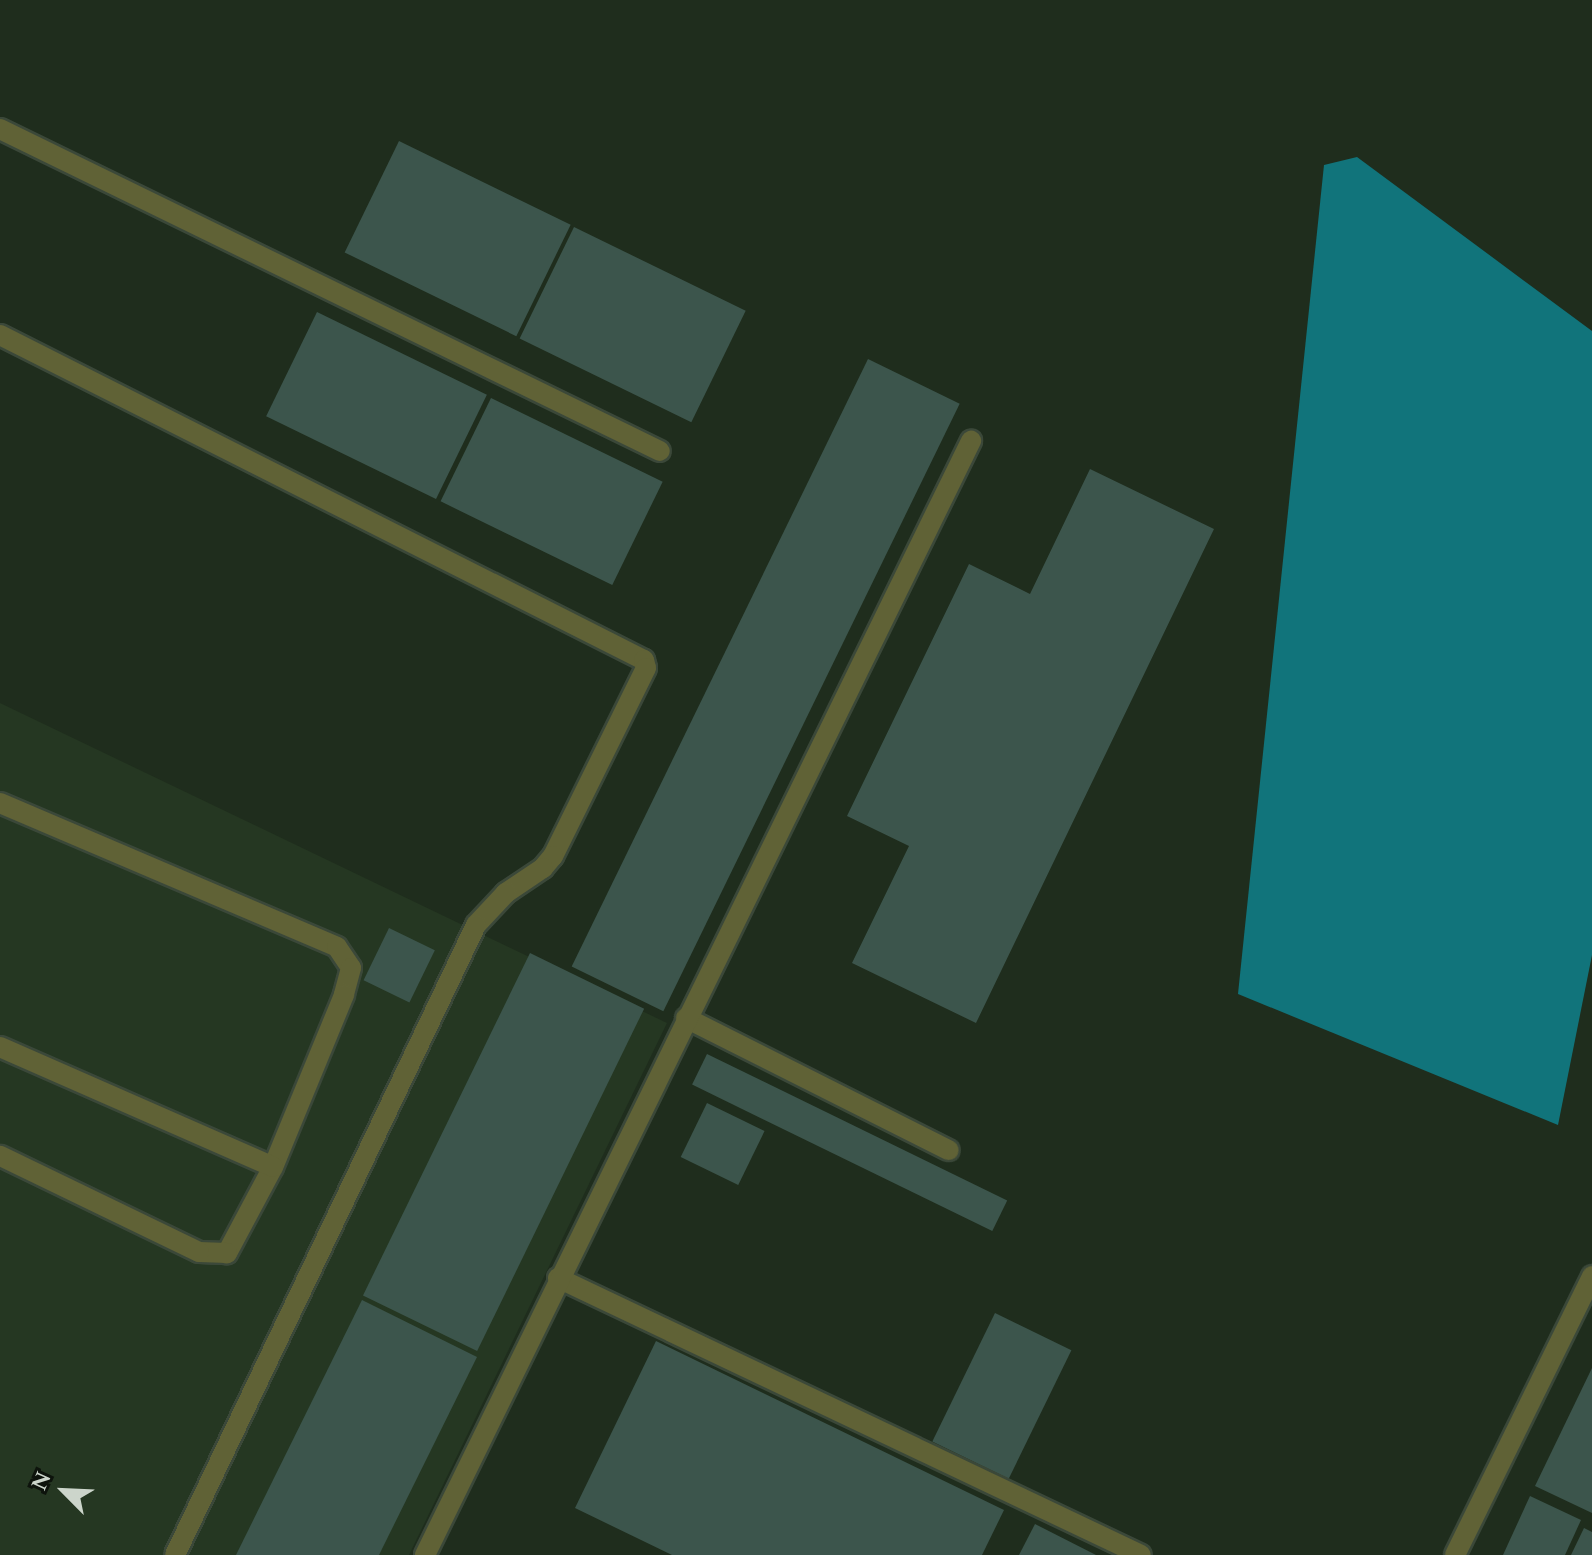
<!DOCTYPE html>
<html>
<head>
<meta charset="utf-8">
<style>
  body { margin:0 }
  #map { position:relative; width:1592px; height:1555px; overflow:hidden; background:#1f2d1d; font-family:Spectral,serif }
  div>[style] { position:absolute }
  .built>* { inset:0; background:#253722 }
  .water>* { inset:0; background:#11747b }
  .building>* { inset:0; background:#3c554c; transform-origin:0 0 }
  .roads { filter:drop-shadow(2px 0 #3b4839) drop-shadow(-2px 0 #3b4839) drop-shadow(0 2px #3b4839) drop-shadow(0 -2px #3b4839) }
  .minor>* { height:20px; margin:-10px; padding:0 10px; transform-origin:10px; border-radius:10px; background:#606236 }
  span { translate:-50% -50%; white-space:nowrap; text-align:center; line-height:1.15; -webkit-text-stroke:6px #0d130c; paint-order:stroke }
  .north { position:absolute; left:24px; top:1451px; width:80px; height:80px; -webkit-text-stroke:6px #0d130c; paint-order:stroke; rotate:294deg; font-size:22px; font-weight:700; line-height:32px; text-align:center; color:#ccd5cb }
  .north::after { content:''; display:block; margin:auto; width:28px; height:36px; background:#ccd5cb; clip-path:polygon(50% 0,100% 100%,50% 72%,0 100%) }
</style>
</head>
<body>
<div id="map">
  <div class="built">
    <i style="clip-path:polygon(0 703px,667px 1023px,409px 1555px,0 1555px)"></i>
  </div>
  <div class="water">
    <i style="clip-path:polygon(1357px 157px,1592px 331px,1592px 955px,1558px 1125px,1238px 994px,1324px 165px)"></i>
  </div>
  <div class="building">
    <i style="left:399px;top:141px;width:191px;height:124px;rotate:26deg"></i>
    <i style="left:574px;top:227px;width:191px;height:124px;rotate:26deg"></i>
    <i style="left:317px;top:312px;width:189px;height:116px;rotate:26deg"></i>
    <i style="left:868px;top:359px;width:102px;height:676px;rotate:26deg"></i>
    <i style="left:491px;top:398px;width:191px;height:115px;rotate:26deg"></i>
    <i style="clip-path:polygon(1090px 469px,1214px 529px,976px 1023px,852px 963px,909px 846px,847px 816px,969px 564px,1030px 594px)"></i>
    <i style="left:389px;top:928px;width:51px;height:58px;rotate:26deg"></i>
    <i style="left:530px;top:953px;width:127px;height:381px;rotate:26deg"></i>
    <i style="left:707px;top:1054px;width:334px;height:34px;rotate:26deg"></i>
    <i style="left:707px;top:1103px;width:64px;height:60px;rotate:26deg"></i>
    <i style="clip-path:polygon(362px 1300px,477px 1357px,379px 1555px,236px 1555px)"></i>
    <i style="left:995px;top:1313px;width:85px;height:143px;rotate:26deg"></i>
    <i style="clip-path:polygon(656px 1341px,1004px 1510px,982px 1555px,672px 1555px,575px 1508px)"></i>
    <i style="clip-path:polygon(1592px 1368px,1592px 1513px,1535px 1486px)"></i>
    <i style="clip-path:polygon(1530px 1496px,1581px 1520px,1565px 1555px,1503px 1555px)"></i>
    <i style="clip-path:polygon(1035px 1524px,1096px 1555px,1019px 1555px)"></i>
    <i style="clip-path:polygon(1584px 1528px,1592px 1532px,1592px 1555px,1571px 1555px)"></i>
  </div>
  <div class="roads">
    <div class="minor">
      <i style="left:0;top:129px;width:734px;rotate:26.01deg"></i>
      <i style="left:0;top:335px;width:721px;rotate:26.78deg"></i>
      <i style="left:644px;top:660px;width:8px;rotate:76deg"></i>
      <i style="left:646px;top:668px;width:210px;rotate:116.3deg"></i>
      <i style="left:553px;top:856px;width:16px;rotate:130deg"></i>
      <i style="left:543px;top:868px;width:45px;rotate:146deg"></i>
      <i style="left:506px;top:893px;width:44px;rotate:133.2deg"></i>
      <i style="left:476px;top:925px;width:698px;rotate:115.54deg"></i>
      <i style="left:0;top:803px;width:366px;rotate:23.1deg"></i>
      <i style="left:337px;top:947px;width:25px;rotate:56deg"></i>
      <i style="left:351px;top:968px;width:28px;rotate:105deg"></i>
      <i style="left:344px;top:995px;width:186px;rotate:112.4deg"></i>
      <i style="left:273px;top:1167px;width:98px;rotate:118.1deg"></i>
      <i style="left:227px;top:1253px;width:28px;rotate:-178deg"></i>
      <i style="left:199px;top:1252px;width:221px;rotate:-154.2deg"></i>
      <i style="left:686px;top:1018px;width:294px;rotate:26.7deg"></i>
      <i style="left:0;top:1047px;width:298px;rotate:23.7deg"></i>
      <i style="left:558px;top:1278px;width:645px;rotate:25.41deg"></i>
      <i style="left:425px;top:1555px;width:1241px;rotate:-63.89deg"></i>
      <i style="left:1455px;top:1555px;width:311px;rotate:-63.8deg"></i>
    </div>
  </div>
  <div class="north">N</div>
</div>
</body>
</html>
